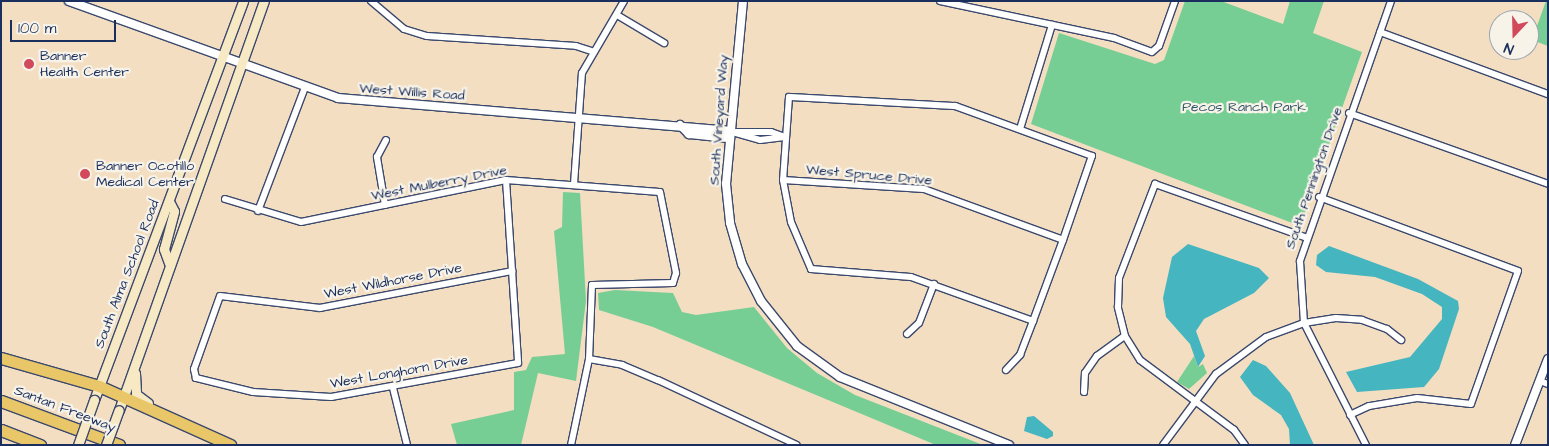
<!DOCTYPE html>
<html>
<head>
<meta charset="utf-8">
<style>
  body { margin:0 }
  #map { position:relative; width:1549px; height:446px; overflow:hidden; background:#f3dec1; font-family:"Architects Daughter",sans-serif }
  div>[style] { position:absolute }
  .green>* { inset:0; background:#77ce94 }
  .water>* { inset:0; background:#45b5bf }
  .roads { filter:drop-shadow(1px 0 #3b496d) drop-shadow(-1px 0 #3b496d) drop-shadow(0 1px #3b496d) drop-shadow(0 -1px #3b496d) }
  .minor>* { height:6px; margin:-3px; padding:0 3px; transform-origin:3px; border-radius:3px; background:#fff }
  .tertiary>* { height:8px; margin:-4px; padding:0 4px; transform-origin:4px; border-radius:4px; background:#fff }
  .secondary>* { height:9px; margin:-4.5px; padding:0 4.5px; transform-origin:4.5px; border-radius:4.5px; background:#f6e9c3 }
  .motorway>* { height:11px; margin:-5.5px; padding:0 5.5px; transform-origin:5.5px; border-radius:5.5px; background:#e9c769 }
  .bridges { filter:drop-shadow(1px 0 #3b496d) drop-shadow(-1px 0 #3b496d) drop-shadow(0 1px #3b496d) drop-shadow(0 -1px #3b496d) }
  .secondary-bridge>* { height:9px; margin:-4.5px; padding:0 4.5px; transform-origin:4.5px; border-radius:4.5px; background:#f6e9c3 }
  .dots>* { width:14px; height:14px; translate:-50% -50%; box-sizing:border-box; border:2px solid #f7f3e8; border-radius:50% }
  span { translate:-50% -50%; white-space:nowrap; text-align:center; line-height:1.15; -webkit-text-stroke:4.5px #f7f3e8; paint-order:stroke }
  .poi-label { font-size:14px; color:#1b2f5e }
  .left { translate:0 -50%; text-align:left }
  .street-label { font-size:14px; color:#1b2f5e }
  .park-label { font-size:14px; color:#32576c }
  .frame { position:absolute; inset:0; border:2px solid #1b2f5e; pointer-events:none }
  .north { position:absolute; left:1489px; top:10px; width:50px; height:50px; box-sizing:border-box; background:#f7f3e8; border:1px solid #9fa5b1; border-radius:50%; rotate:201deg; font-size:14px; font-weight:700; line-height:20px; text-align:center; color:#1b2f5e }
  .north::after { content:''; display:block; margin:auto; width:18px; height:22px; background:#d1495b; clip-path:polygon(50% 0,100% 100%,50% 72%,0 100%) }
  .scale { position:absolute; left:10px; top:20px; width:106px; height:22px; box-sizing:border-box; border:2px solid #1b2f5e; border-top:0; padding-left:6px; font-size:15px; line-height:18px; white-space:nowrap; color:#1b2f5e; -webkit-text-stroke:4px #f7f3e8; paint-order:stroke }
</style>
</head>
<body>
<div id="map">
  <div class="green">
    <i style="clip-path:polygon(1185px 1px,1221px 1px,1283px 24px,1290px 1px,1324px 1px,1313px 33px,1362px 52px,1300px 226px,1031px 124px,1059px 33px,1155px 64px,1164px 60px)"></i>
    <i style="clip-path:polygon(1546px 1px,1548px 1px,1548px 46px,1532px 40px)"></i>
    <i style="clip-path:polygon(563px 192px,580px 193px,586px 301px,576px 381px,538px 373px,521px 445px,457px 445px,451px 424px,514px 410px,514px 372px,526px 370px,532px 357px,565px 354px,554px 231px,562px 227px)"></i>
    <i style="clip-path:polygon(615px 290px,673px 293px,682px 312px,696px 315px,754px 307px,787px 348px,817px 373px,855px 395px,983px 445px,936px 445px,653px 327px,599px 310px,598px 293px)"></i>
    <i style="clip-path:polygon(1194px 356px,1198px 367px,1203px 364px,1207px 373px,1189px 389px,1177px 382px)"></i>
  </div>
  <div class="water">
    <i style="clip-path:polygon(1188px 244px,1259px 268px,1269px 278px,1254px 293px,1204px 319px,1196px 331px,1205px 356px,1198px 367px,1190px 344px,1166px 317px,1163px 298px,1172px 257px)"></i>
    <i style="clip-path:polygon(1329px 246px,1418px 279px,1458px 301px,1459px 309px,1439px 369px,1424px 387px,1357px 392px,1346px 372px,1410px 357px,1442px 319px,1442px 307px,1422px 294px,1375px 277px,1326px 272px,1316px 265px,1317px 255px)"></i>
    <i style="clip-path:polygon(1253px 360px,1266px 366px,1290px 393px,1314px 445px,1290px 445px,1289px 429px,1281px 415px,1253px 395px,1240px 377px)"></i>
    <i style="clip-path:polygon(1034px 416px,1053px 432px,1053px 436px,1047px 439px,1024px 431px,1027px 417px)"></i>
  </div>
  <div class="roads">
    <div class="minor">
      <i style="left:371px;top:1px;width:43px;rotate:40.3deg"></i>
      <i style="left:404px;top:29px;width:24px;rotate:17deg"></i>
      <i style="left:427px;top:36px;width:149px;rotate:3.8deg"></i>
      <i style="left:576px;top:46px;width:19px;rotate:18deg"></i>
      <i style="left:940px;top:1px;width:178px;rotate:12deg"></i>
      <i style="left:1114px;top:38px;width:40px;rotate:20.2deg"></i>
      <i style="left:1152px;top:52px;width:9px;rotate:-41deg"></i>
      <i style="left:1159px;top:46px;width:48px;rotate:-70.4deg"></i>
      <i style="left:617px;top:15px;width:55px;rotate:30.8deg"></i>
      <i style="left:1380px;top:32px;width:179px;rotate:20.3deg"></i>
      <i style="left:1349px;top:113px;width:211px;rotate:19.6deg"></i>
      <i style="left:1020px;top:129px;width:109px;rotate:-72.9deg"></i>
      <i style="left:729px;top:131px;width:32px;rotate:16deg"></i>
      <i style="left:760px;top:140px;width:25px;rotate:-7deg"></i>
      <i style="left:736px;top:132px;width:35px"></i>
      <i style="left:771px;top:132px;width:15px;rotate:20deg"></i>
      <i style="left:506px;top:180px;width:183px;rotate:86.2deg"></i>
      <i style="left:518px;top:363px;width:190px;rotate:169.7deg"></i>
      <i style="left:331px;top:397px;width:78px;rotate:-176.3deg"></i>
      <i style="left:253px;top:392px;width:59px;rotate:-166.2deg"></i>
      <i style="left:196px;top:378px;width:9px;rotate:-103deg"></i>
      <i style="left:194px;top:369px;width:77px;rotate:-70.4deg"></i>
      <i style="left:220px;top:296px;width:101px;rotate:6.8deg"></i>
      <i style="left:320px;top:308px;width:196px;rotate:-10.9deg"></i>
      <i style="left:783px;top:180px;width:141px;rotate:3.7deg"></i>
      <i style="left:924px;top:189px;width:148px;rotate:20.1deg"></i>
      <i style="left:574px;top:184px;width:111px;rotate:-85.9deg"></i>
      <i style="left:582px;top:73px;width:83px;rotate:-59.7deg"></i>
      <i style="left:1319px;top:197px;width:212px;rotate:20.4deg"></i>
      <i style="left:1518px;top:271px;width:141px;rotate:109.5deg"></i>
      <i style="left:1471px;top:404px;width:54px;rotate:-173.7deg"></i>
      <i style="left:1417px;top:398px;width:49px;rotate:170.5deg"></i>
      <i style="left:1369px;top:406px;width:21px;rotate:155deg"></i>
      <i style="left:225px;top:199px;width:79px;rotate:16.8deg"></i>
      <i style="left:301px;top:222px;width:209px;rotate:-11.6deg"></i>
      <i style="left:506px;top:180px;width:154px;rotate:4.5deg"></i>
      <i style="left:660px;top:192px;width:83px;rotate:78.8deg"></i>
      <i style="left:676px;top:273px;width:10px;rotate:107deg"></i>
      <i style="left:673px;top:283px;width:81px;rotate:178.6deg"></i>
      <i style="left:592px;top:285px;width:74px;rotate:92.3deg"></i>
      <i style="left:589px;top:359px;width:88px;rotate:101.8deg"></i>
      <i style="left:385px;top:205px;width:49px;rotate:-99.5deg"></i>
      <i style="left:377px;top:157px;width:19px;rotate:-62deg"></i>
      <i style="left:258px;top:211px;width:133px;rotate:-69.2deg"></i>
      <i style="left:907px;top:334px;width:16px;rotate:-43deg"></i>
      <i style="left:919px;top:323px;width:42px;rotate:-69deg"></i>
      <i style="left:589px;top:359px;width:34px;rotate:10deg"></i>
      <i style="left:622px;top:365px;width:39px;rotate:23deg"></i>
      <i style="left:658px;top:380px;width:153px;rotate:25.1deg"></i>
      <i style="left:1006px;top:370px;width:21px;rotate:-47deg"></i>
      <i style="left:1020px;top:355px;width:36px;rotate:-69deg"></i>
      <i style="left:1033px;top:321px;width:86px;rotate:-69.7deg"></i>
      <i style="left:1063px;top:240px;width:89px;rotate:-71deg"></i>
      <i style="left:1092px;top:156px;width:146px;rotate:-159.9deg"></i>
      <i style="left:955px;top:106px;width:166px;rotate:-176.9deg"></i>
      <i style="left:789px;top:97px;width:83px;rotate:94.1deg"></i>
      <i style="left:783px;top:180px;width:43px;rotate:79.2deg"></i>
      <i style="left:791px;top:222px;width:51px;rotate:66.9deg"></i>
      <i style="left:811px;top:269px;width:100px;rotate:4.6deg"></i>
      <i style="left:911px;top:277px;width:130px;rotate:19.8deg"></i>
      <i style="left:1540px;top:381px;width:9px;rotate:21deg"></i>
      <i style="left:393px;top:388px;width:59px;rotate:76.2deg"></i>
      <i style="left:1084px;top:392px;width:19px;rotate:-87deg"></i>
      <i style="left:1085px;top:373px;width:21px;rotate:-55deg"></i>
      <i style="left:1097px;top:356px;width:34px;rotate:-36deg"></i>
      <i style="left:1163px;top:445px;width:89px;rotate:-53.3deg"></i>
      <i style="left:1216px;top:374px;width:62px;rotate:-36.5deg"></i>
      <i style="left:1266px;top:337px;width:40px;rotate:-20.2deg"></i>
      <i style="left:1304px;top:323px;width:32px;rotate:-9deg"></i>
      <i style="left:1336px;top:318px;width:26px;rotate:4deg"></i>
      <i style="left:1362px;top:320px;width:27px;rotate:20deg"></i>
      <i style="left:1387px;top:329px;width:18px;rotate:38deg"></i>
      <i style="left:1245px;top:445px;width:19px;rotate:-126deg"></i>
      <i style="left:1234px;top:430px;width:117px;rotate:-143.3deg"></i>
      <i style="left:1140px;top:360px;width:28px;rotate:-122deg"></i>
      <i style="left:1125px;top:336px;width:30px;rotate:-104deg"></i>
      <i style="left:1118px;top:307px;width:29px;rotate:-88deg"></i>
      <i style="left:1119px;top:278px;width:101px;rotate:-69deg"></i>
      <i style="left:1155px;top:184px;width:159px;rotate:19.5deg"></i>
      <i style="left:1366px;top:445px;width:137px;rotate:-116.9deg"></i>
      <i style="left:1304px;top:323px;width:62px;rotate:-93.7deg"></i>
      <i style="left:1300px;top:261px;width:275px;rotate:-70.7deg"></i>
    </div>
    <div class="tertiary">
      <i style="left:69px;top:1px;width:286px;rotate:19.8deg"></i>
      <i style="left:338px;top:98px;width:392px;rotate:4.8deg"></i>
      <i style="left:743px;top:1px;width:184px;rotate:95.3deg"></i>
      <i style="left:726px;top:184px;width:39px;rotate:84deg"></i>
      <i style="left:730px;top:223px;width:43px;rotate:73.7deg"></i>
      <i style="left:742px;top:264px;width:42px;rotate:62.8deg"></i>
      <i style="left:761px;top:301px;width:58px;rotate:51.3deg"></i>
      <i style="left:797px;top:346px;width:53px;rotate:35.8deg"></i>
      <i style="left:840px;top:377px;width:182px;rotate:21.9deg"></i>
      <i style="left:680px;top:125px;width:13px;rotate:45deg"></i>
      <i style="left:689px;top:134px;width:39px;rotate:6deg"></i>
      <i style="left:1515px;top:445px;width:92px;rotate:-69deg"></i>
    </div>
    <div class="secondary">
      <i style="left:169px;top:263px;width:15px;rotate:-110deg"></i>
      <i style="left:164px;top:249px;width:39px;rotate:-75deg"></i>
      <i style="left:174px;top:211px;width:9px;rotate:-117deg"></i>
      <i style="left:135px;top:373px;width:21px;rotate:87deg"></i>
      <i style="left:136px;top:394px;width:15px;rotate:37deg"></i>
      <i style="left:94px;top:400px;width:426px;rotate:-69.5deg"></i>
      <i style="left:119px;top:410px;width:434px;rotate:-70.5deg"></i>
    </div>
    <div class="motorway">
      <i style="left:1px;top:358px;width:102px;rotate:15.9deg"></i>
      <i style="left:99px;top:386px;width:144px;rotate:24.2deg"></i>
      <i style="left:1px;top:401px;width:126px;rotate:20.4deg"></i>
      <i style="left:1px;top:430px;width:42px;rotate:21deg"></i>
    </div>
  </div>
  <div class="bridges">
    <div class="secondary-bridge">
      <i style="left:78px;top:445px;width:48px;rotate:-70.4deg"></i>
      <i style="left:106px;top:445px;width:37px;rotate:-70deg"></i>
    </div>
  </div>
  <div class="dots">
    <i style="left:29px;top:64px;background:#d1495b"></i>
    <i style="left:85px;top:174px;background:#d1495b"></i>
  </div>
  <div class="poi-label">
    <span class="left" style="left:40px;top:64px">Banner<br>Health Center</span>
    <span class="left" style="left:96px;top:174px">Banner Ocotillo<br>Medical Center</span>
  </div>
  <div class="street-label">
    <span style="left:412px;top:92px;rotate:4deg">West Willis Road</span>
    <span style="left:719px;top:120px;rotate:-86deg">South Vineyard Way</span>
    <span style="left:869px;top:175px;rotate:5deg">West Spruce Drive</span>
    <span style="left:1314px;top:178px;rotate:-71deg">South Pennington Drive</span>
    <span style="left:439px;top:183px;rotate:-11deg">West Mulberry Drive</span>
    <span style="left:127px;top:274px;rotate:-69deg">South Alma School Road</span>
    <span style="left:393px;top:281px;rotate:-11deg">West Wildhorse Drive</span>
    <span style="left:399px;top:372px;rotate:-10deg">West Longhorn Drive</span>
    <span style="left:65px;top:409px;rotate:21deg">Santan Freeway</span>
  </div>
  <div class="park-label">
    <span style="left:1244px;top:107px">Pecos Ranch Park</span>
  </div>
  <div class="frame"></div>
  <div class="north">N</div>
  <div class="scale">100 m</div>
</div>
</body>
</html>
